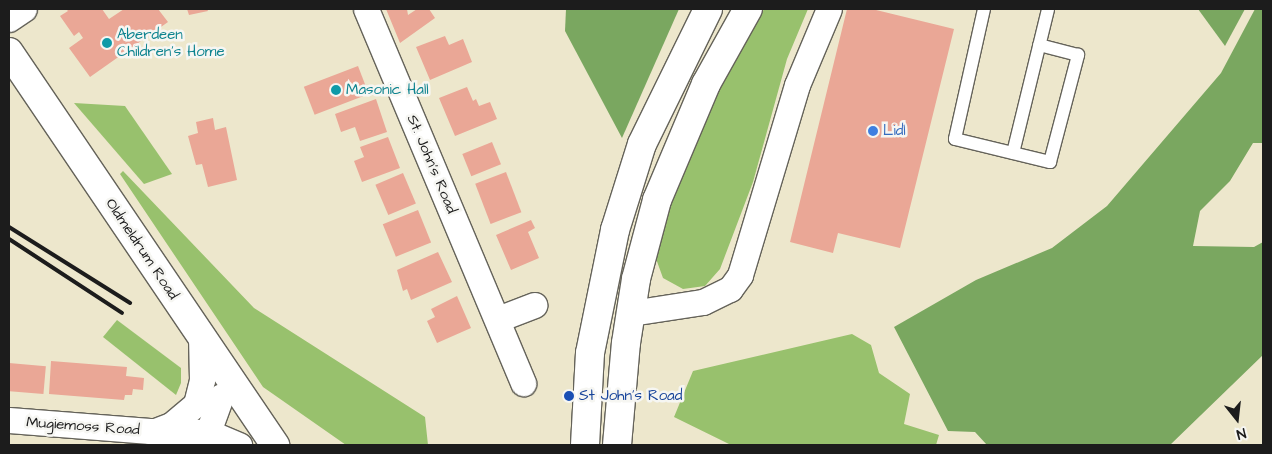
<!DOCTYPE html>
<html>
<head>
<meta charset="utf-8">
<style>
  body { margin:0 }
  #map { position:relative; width:1272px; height:454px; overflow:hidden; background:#ede7cc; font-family:"Architects Daughter",sans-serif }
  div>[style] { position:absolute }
  .green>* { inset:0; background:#98c16d }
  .forest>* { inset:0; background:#7aa760 }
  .building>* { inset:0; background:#eaa796; transform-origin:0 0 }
  .roads { filter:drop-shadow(1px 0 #65635a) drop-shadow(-1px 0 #65635a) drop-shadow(0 1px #65635a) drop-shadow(0 -1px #65635a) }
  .service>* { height:12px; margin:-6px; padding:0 6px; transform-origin:6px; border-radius:6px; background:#fff }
  .minor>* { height:25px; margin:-12.5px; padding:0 12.5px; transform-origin:12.5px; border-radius:12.5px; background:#fff }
  .tertiary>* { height:28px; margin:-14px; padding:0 14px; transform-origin:14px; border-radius:14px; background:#fff }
  .primary>* { height:28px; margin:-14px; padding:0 14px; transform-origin:14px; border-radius:14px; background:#fff }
  .rail>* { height:4px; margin:-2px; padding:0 2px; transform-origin:2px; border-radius:2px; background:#1c1c1c }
  .dots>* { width:14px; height:14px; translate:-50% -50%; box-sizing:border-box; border:2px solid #f6f6f2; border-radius:50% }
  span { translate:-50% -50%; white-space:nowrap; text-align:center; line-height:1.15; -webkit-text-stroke:5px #f6f6f2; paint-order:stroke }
  .culture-label { font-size:15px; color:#0d838f }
  .left { translate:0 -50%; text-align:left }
  .shop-label { font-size:15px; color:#366cbe }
  .street-label { font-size:15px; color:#1c1c1c }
  .transit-label { font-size:15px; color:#164399 }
  .frame { position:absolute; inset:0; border:10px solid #1c1c1c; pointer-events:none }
  .north { position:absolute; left:1212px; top:394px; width:50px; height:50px; -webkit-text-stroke:4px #f6f6f2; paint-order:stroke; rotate:164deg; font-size:14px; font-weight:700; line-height:20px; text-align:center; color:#1c1c1c }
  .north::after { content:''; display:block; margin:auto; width:18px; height:22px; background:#1c1c1c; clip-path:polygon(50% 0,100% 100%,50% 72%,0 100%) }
</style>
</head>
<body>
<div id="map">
  <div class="green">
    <i style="clip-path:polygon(764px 9px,808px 9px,787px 59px,753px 182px,720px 269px,705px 286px,683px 289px,663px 278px,655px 256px,671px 201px,709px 106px)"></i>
    <i style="clip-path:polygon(74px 103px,125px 106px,172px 174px,144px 184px)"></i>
    <i style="clip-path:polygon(123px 171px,254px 308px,425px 417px,428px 445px,346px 445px,263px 387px,120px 174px)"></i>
    <i style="clip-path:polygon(117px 320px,181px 368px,181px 383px,176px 395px,103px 337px)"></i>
    <i style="clip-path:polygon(852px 334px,871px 345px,879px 373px,910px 394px,904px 424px,939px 435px,936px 445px,731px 445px,674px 417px,693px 371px)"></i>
  </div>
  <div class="forest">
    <i style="clip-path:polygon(566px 9px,679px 9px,622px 138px,565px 31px)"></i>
    <i style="clip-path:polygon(1198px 9px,1245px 9px,1225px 46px)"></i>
    <i style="clip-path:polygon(1255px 9px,1263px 9px,1263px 143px,1253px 143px,1230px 181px,1200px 211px,1193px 246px,1254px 247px,1263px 242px,1263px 355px,1170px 445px,987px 445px,975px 432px,948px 431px,894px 327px,976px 280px,1052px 248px,1107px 206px,1221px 73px)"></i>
  </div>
  <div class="building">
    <i style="clip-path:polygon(66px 9px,102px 9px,109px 19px,124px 9px,158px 9px,168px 22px,90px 77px,69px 48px,83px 38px,79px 32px,74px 36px,60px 16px,68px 11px)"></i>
    <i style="clip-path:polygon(187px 9px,207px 9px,208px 11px,189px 15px)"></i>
    <i style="clip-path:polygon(386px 9px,407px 9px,408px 15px,417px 9px,429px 9px,435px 18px,400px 43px)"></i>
    <i style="clip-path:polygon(847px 9px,872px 9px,954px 29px,900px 248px,838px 233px,833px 253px,790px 242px)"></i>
    <i style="clip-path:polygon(445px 36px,449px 45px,463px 39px,472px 62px,430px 80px,416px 47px)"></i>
    <i style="left:358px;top:66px;width:30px;height:58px;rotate:69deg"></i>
    <i style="clip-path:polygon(467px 87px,473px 101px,476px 99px,479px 106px,490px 102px,497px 119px,455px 136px,439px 98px)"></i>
    <i style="clip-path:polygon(376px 99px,387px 132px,360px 141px,355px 127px,341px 132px,335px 114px)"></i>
    <i style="clip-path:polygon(213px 118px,215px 130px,226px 127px,237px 180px,208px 187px,202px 164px,196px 165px,188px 136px,198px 133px,196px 122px)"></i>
    <i style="clip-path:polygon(388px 137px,400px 168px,362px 182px,354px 161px,364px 157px,360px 147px)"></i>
    <i style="left:492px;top:142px;width:24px;height:32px;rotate:68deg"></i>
    <i style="left:506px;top:172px;width:43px;height:33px;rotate:69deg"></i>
    <i style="left:403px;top:173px;width:33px;height:30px;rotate:67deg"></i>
    <i style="left:418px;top:210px;width:35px;height:38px;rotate:68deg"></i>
    <i style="clip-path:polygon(531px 220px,535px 228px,528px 232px,539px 258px,511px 270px,496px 235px)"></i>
    <i style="clip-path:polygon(438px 252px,452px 282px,411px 300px,407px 289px,403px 291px,397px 270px)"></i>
    <i style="clip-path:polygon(457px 296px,471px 328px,437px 343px,427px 321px,435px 317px,431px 309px)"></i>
    <i style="clip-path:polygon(51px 361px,127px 367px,126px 376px,144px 378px,143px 390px,133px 389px,132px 395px,125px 395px,124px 400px,49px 394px)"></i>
    <i style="left:9px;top:363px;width:37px;height:28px;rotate:5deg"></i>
  </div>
  <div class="roads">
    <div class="service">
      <i style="left:984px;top:9px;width:133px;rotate:102.6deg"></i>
      <i style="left:955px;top:139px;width:98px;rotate:13.6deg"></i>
      <i style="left:1050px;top:162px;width:111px;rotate:-75.3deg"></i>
      <i style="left:1078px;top:55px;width:40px;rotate:-165.6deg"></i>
      <i style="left:1013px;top:153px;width:148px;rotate:-76.3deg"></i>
    </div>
    <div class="minor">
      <i style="left:366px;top:9px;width:406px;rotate:67.2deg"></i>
      <i style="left:9px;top:19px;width:18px;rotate:-34deg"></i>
      <i style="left:631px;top:313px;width:73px;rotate:-8.7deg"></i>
      <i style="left:703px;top:302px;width:30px;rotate:-26deg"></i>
      <i style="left:730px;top:289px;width:17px;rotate:-54deg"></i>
      <i style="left:740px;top:275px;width:198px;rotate:-73.3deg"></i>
      <i style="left:797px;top:85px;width:82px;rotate:-67.2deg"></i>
      <i style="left:498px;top:319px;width:39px;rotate:-21deg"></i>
      <i style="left:9px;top:420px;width:141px;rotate:4.5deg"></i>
      <i style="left:150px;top:431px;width:58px;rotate:1deg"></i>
      <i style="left:208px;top:432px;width:34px;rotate:23deg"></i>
      <i style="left:158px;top:430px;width:14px;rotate:-21deg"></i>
      <i style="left:171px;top:425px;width:33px;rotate:-40deg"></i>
      <i style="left:196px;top:404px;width:25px;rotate:-76deg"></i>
      <i style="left:202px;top:380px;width:43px;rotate:-91.3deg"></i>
      <i style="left:208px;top:432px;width:38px;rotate:-70deg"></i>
    </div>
    <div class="tertiary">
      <i style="left:9px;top:52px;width:475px;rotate:55.9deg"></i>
    </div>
    <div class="primary">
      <i style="left:585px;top:445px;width:92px;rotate:-86.9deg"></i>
      <i style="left:590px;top:353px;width:126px;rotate:-78.5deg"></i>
      <i style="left:615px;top:230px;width:90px;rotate:-72.6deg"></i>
      <i style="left:642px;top:144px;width:150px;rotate:-63.9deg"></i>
      <i style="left:617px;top:445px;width:102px;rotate:-85deg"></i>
      <i style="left:626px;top:343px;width:65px;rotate:-81.1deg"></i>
      <i style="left:636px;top:279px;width:82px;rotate:-75.1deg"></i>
      <i style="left:657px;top:200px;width:126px;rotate:-67.1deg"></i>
      <i style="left:706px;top:84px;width:86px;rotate:-60.8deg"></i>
    </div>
  </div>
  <div class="rail">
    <i style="left:9px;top:227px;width:143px;rotate:32.1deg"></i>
    <i style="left:9px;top:239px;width:135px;rotate:33.2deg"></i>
  </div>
  <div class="dots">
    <i style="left:107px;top:43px;background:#0f9aa8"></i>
    <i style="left:336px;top:90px;background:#0f9aa8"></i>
    <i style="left:873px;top:131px;background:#3f7fe0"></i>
    <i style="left:569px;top:396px;background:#1a4fb4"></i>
  </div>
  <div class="culture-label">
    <span class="left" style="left:117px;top:43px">Aberdeen<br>Children's Home</span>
    <span class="left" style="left:346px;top:90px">Masonic Hall</span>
  </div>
  <div class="shop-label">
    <span class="left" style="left:883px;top:131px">Lidl</span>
  </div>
  <div class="street-label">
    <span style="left:432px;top:164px;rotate:67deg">St. John's Road</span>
    <span style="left:142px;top:249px;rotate:56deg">Oldmeldrum Road</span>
    <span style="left:83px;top:426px;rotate:4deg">Mugiemoss Road</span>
  </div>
  <div class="transit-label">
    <span class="left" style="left:579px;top:396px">St John's Road</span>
  </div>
  <div class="frame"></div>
  <div class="north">N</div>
</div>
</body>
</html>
